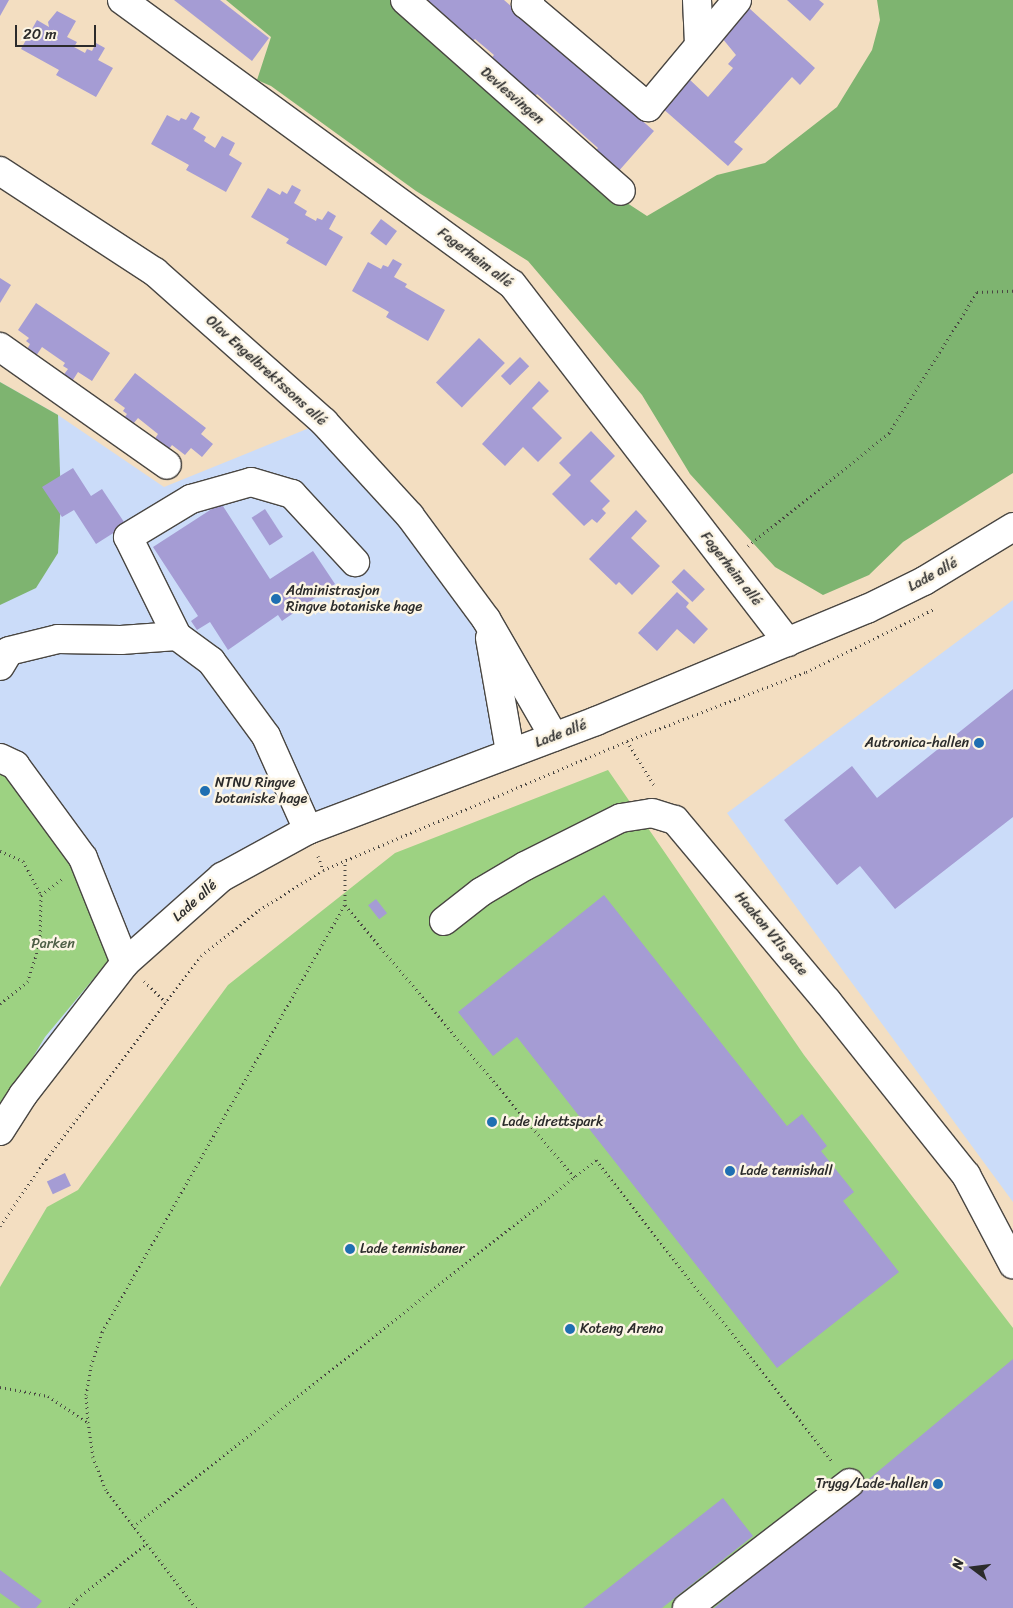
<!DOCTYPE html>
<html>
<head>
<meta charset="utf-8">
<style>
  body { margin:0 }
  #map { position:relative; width:1013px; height:1608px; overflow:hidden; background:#f3dec1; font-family:Sriracha,sans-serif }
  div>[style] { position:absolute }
  .built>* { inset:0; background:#cbdcf9 }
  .green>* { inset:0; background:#9dd282 }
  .forest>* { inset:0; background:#7eb470 }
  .building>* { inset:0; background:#a59cd4; transform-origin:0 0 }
  .path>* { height:3px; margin-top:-1.5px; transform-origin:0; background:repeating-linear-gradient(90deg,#494642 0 1px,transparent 0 5px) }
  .roads { filter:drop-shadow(1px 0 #494642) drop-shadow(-1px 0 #494642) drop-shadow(0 1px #494642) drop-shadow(0 -1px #494642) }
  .minor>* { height:28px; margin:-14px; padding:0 14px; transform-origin:14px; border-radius:14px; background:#fff }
  .dots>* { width:14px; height:14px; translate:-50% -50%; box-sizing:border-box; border:2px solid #fcf5e5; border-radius:50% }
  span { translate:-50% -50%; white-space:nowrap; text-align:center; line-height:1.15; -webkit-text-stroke:5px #fcf5e5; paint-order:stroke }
  .street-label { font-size:14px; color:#2b2b2b }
  .poi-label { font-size:14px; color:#2b2b2b }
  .left { translate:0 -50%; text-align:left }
  .right { translate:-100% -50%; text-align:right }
  .park-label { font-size:14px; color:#4d5d45 }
  .north { position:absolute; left:948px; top:1543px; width:50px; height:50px; -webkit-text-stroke:4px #fcf5e5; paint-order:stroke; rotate:285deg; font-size:14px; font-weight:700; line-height:20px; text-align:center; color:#2b2b2b }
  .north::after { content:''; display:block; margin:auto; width:18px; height:22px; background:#2b2b2b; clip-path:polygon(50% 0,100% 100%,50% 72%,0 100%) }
  .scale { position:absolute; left:15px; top:25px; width:81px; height:22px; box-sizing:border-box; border:2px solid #2b2b2b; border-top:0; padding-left:6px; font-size:15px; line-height:18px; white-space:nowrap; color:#2b2b2b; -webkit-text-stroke:4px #fcf5e5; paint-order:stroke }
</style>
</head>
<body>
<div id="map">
  <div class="built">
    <i style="clip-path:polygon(0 382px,58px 415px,164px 487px,324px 422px,486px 619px,510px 752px,308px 830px,125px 963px,0 1131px)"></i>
    <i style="clip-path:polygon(1013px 600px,1013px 1202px,727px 813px)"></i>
  </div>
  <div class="green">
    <i style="clip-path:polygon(0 767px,75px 859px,114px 954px,45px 1037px,0 1112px)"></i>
    <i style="clip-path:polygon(608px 770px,804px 1055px,1013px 1328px,1013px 1608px,0 1608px,0 1287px,47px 1207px,78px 1190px,228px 985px,395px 853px)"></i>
  </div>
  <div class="forest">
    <i style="clip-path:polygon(226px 0,398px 0,601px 186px,647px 216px,717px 175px,765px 163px,837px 107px,872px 50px,880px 20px,877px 0,1013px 0,1013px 473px,903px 542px,869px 575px,823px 595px,775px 567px,690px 474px,642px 395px,528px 261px,416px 191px,271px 86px,257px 80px,271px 37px)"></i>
    <i style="clip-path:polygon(0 382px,58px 415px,61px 501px,58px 553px,36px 588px,0 605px)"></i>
  </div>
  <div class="building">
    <i style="clip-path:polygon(0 0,9px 0,0 16px)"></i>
    <i style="clip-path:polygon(174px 0,220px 0,269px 38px,252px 61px)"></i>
    <i style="clip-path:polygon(429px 0,504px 0,654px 131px,617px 173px,594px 153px,598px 148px,537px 94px,533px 99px,489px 61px,494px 55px,475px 39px,470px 44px,425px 5px)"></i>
    <i style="clip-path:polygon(787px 0,819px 0,824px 4px,810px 21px)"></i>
    <i style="clip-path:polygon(749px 8px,815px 68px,800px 85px,792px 77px,734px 142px,743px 149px,728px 166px,661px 107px,688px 78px,708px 97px,733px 68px,728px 64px,736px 55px,722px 38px)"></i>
    <i style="clip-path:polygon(57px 11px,76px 21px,67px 37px,77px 42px,74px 47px,85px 53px,87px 49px,92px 51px,96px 43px,105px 48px,98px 60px,113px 68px,96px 97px,56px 75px,59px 70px,21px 49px,37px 20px,49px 27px,48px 22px)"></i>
    <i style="clip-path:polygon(191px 112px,200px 117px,193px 129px,206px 137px,204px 141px,215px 148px,222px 136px,235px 143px,229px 155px,242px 163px,226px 192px,186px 170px,189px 165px,151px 144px,167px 115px,179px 121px,181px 118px,186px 120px)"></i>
    <i style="clip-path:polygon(292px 185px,301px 190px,294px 203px,307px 211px,305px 215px,316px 221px,317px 218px,322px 220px,328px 211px,336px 216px,329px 229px,343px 237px,326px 266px,286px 243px,289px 239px,251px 217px,268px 188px,280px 195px,282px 191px,287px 194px)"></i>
    <i style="left:381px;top:219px;width:20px;height:18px;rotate:37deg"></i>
    <i style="clip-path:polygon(393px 259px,402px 264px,394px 277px,407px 284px,405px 287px,445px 310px,428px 341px,386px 317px,389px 312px,352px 291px,368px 262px,381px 269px,383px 265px,388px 267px)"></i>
    <i style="clip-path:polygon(0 278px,11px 285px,0 303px)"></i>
    <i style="clip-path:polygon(36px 303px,110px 353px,92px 381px,78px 372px,71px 383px,62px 377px,68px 369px,63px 366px,65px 363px,42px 347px,34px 359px,25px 353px,30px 344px,26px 341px,29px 338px,18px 330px)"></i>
    <i style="left:479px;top:338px;width:36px;height:62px;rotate:44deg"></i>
    <i style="left:520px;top:357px;width:13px;height:27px;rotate:45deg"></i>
    <i style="clip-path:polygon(135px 373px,206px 428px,201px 434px,213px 444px,202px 457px,191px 448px,185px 455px,172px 445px,164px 456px,154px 440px,158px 434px,138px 418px,129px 429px,121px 422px,127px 414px,123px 411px,125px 408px,114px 400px)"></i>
    <i style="clip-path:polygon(539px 381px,549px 391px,532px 408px,562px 438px,538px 462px,523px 447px,505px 466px,482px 444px)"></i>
    <i style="clip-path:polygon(591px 431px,615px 456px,590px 481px,610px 501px,602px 509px,606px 513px,597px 523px,592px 519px,584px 526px,552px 494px,571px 475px,559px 463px)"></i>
    <i style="clip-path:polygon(73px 468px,91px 496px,102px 489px,126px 525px,96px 544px,74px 510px,62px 517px,42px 487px)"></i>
    <i style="clip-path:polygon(221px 503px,270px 579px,313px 551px,335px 584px,282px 621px,278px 615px,228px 650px,210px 622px,197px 630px,191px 621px,198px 616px,153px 547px)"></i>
    <i style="left:265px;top:509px;width:33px;height:16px;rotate:57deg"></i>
    <i style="clip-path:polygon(636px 510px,647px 521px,631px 538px,660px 566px,632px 595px,619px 582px,616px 585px,589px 559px)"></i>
    <i style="left:684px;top:569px;width:29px;height:18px;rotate:44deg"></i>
    <i style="clip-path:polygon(677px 592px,689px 603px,686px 607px,708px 629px,694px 644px,677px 629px,657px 651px,638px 633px)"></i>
    <i style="clip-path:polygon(1013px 689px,1013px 817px,895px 909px,860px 866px,837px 885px,784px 820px,852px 766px,877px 798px)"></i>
    <i style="clip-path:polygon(604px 895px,787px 1126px,802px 1114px,827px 1146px,821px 1151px,854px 1192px,843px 1201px,899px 1272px,777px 1368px,517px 1037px,493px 1056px,458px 1012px)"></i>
    <i style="left:376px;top:899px;width:18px;height:10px;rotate:52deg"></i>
    <i style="left:65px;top:1173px;width:14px;height:20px;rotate:65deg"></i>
    <i style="clip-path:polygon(1013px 1359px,1013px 1608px,714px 1608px)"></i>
    <i style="clip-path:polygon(723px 1498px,753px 1536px,662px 1608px,583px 1608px)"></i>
    <i style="clip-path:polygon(0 1570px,42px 1601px,36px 1608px,21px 1608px,0 1593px)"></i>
  </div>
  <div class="path">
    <i style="left:748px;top:546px;width:181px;rotate:-38.7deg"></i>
    <i style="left:889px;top:433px;width:166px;rotate:-58deg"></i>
    <i style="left:977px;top:292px;width:36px;rotate:-2deg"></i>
    <i style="left:627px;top:741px;width:52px;rotate:58.5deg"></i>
    <i style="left:0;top:851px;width:25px;rotate:23deg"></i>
    <i style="left:23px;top:861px;width:38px;rotate:62deg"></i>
    <i style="left:41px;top:895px;width:48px;rotate:91.2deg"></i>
    <i style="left:40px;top:943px;width:40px;rotate:108deg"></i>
    <i style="left:28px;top:981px;width:36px;rotate:141deg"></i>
    <i style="left:318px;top:856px;width:15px;rotate:70deg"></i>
    <i style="left:41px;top:895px;width:26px;rotate:-37deg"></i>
    <i style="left:345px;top:905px;width:356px;rotate:49.9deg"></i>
    <i style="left:144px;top:981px;width:30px;rotate:44deg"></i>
    <i style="left:0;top:1226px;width:81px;rotate:-55.5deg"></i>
    <i style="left:46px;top:1159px;width:255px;rotate:-52.6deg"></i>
    <i style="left:201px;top:956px;width:74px;rotate:-38.4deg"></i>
    <i style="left:259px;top:910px;width:75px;rotate:-32deg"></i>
    <i style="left:323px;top:870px;width:330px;rotate:-23deg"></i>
    <i style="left:627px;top:741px;width:192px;rotate:-21.1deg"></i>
    <i style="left:806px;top:672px;width:143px;rotate:-26.2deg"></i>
    <i style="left:0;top:1387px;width:49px;rotate:10.6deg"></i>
    <i style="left:48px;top:1396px;width:48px;rotate:34deg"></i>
    <i style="left:133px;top:1527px;width:591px;rotate:-38.4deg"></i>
    <i style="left:596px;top:1160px;width:382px;rotate:51.9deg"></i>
    <i style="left:70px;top:1608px;width:11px;rotate:-52deg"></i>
    <i style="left:77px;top:1599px;width:88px;rotate:-38.6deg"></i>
    <i style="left:196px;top:1608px;width:148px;rotate:-127.3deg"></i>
    <i style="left:106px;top:1490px;width:35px;rotate:-112deg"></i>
    <i style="left:93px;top:1457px;width:34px;rotate:-98deg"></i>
    <i style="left:88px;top:1423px;width:28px;rotate:-94deg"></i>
    <i style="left:86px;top:1395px;width:29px;rotate:-80deg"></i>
    <i style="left:91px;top:1366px;width:36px;rotate:-72deg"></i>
    <i style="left:102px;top:1332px;width:491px;rotate:-60.4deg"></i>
    <i style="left:345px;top:905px;width:44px;rotate:-90deg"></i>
  </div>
  <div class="roads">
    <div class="minor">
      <i style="left:122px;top:0;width:482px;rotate:36.1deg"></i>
      <i style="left:512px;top:284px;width:452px;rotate:52.4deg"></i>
      <i style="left:405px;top:0;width:288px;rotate:41.5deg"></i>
      <i style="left:530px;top:0;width:6px;rotate:135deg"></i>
      <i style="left:526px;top:4px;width:160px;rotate:40.2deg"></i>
      <i style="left:648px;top:107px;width:139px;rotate:-50.2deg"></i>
      <i style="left:697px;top:0;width:44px;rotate:87.4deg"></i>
      <i style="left:0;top:171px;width:185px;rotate:33.1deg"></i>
      <i style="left:155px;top:272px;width:226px;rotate:41.6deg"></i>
      <i style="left:324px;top:422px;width:127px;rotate:47.5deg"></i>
      <i style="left:410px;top:516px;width:128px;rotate:53.6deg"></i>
      <i style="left:486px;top:619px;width:136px;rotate:60deg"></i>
      <i style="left:0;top:347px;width:204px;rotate:35.2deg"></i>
      <i style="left:177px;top:636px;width:110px;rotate:-116.3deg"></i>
      <i style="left:128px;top:537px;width:74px;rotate:-31.1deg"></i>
      <i style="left:191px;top:499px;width:62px;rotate:-15.8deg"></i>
      <i style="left:251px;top:482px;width:43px;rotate:16.3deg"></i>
      <i style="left:292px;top:494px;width:93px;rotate:47.2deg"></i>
      <i style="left:490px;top:638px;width:116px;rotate:80deg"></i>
      <i style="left:0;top:666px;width:17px;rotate:-59deg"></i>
      <i style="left:9px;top:651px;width:50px;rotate:-13.8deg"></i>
      <i style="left:58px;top:639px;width:63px;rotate:0.9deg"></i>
      <i style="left:121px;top:640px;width:56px;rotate:-4.1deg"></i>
      <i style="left:177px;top:636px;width:42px;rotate:36.3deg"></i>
      <i style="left:211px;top:661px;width:93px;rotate:53.7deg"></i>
      <i style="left:266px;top:736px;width:103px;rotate:65.9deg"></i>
      <i style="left:0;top:758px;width:17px;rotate:25deg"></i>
      <i style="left:15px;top:765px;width:115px;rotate:53.8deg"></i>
      <i style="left:83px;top:858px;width:113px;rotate:68.2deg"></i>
      <i style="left:444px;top:921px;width:47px;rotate:-38.1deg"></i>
      <i style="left:481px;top:892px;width:51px;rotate:-30.6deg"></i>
      <i style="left:525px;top:866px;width:107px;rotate:-26.6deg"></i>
      <i style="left:621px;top:818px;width:31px;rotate:-9deg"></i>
      <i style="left:652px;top:813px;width:24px;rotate:17deg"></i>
      <i style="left:675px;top:820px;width:236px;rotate:50deg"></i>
      <i style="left:827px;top:1001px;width:223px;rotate:51.4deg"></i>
      <i style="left:966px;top:1175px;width:101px;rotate:62.2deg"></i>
      <i style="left:0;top:1131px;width:43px;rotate:-57.4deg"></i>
      <i style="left:23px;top:1095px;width:167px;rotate:-52.3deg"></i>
      <i style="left:125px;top:963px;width:130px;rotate:-41.6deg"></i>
      <i style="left:222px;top:877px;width:98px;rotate:-28.7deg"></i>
      <i style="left:308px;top:830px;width:308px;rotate:-20.7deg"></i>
      <i style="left:596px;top:721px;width:293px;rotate:-22.5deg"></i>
      <i style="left:867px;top:609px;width:64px;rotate:-26.2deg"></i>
      <i style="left:924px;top:581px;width:104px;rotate:-31.2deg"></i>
      <i style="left:687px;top:1608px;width:205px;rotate:-37.5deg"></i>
    </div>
  </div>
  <div class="dots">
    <i style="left:276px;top:599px;background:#1f6fb2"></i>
    <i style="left:979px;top:743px;background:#1f6fb2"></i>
    <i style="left:205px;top:791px;background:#1f6fb2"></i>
    <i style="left:492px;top:1122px;background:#1f6fb2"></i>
    <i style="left:730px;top:1171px;background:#1f6fb2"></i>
    <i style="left:350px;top:1249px;background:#1f6fb2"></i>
    <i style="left:570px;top:1329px;background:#1f6fb2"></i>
    <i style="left:938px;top:1484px;background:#1f6fb2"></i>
  </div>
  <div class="street-label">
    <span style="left:512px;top:96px;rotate:41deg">Devlesvingen</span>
    <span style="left:475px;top:258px;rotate:37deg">Fagerheim allé</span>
    <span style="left:266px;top:371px;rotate:42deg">Olav Engelbrektssons allé</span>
    <span style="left:731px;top:569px;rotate:52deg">Fagerheim allé</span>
    <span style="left:933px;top:575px;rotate:-29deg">Lade allé</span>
    <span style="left:561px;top:734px;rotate:-21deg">Lade allé</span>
    <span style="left:195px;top:901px;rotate:-42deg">Lade allé</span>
    <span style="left:771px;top:934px;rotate:50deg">Haakon VIIs gate</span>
  </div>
  <div class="poi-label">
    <span class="left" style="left:286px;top:599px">Administrasjon<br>Ringve botaniske hage</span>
    <span class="right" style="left:969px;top:743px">Autronica-hallen</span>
    <span class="left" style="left:215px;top:791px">NTNU Ringve<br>botaniske hage</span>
    <span class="left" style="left:502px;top:1122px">Lade idrettspark</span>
    <span class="left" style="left:740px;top:1171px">Lade tennishall</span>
    <span class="left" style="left:360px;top:1249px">Lade tennisbaner</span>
    <span class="left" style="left:580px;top:1329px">Koteng Arena</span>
    <span class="right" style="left:928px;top:1484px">Trygg/Lade-hallen</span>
  </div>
  <div class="park-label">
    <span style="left:53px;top:944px">Parken</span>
  </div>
  <div class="north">N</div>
  <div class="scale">20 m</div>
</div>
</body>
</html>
